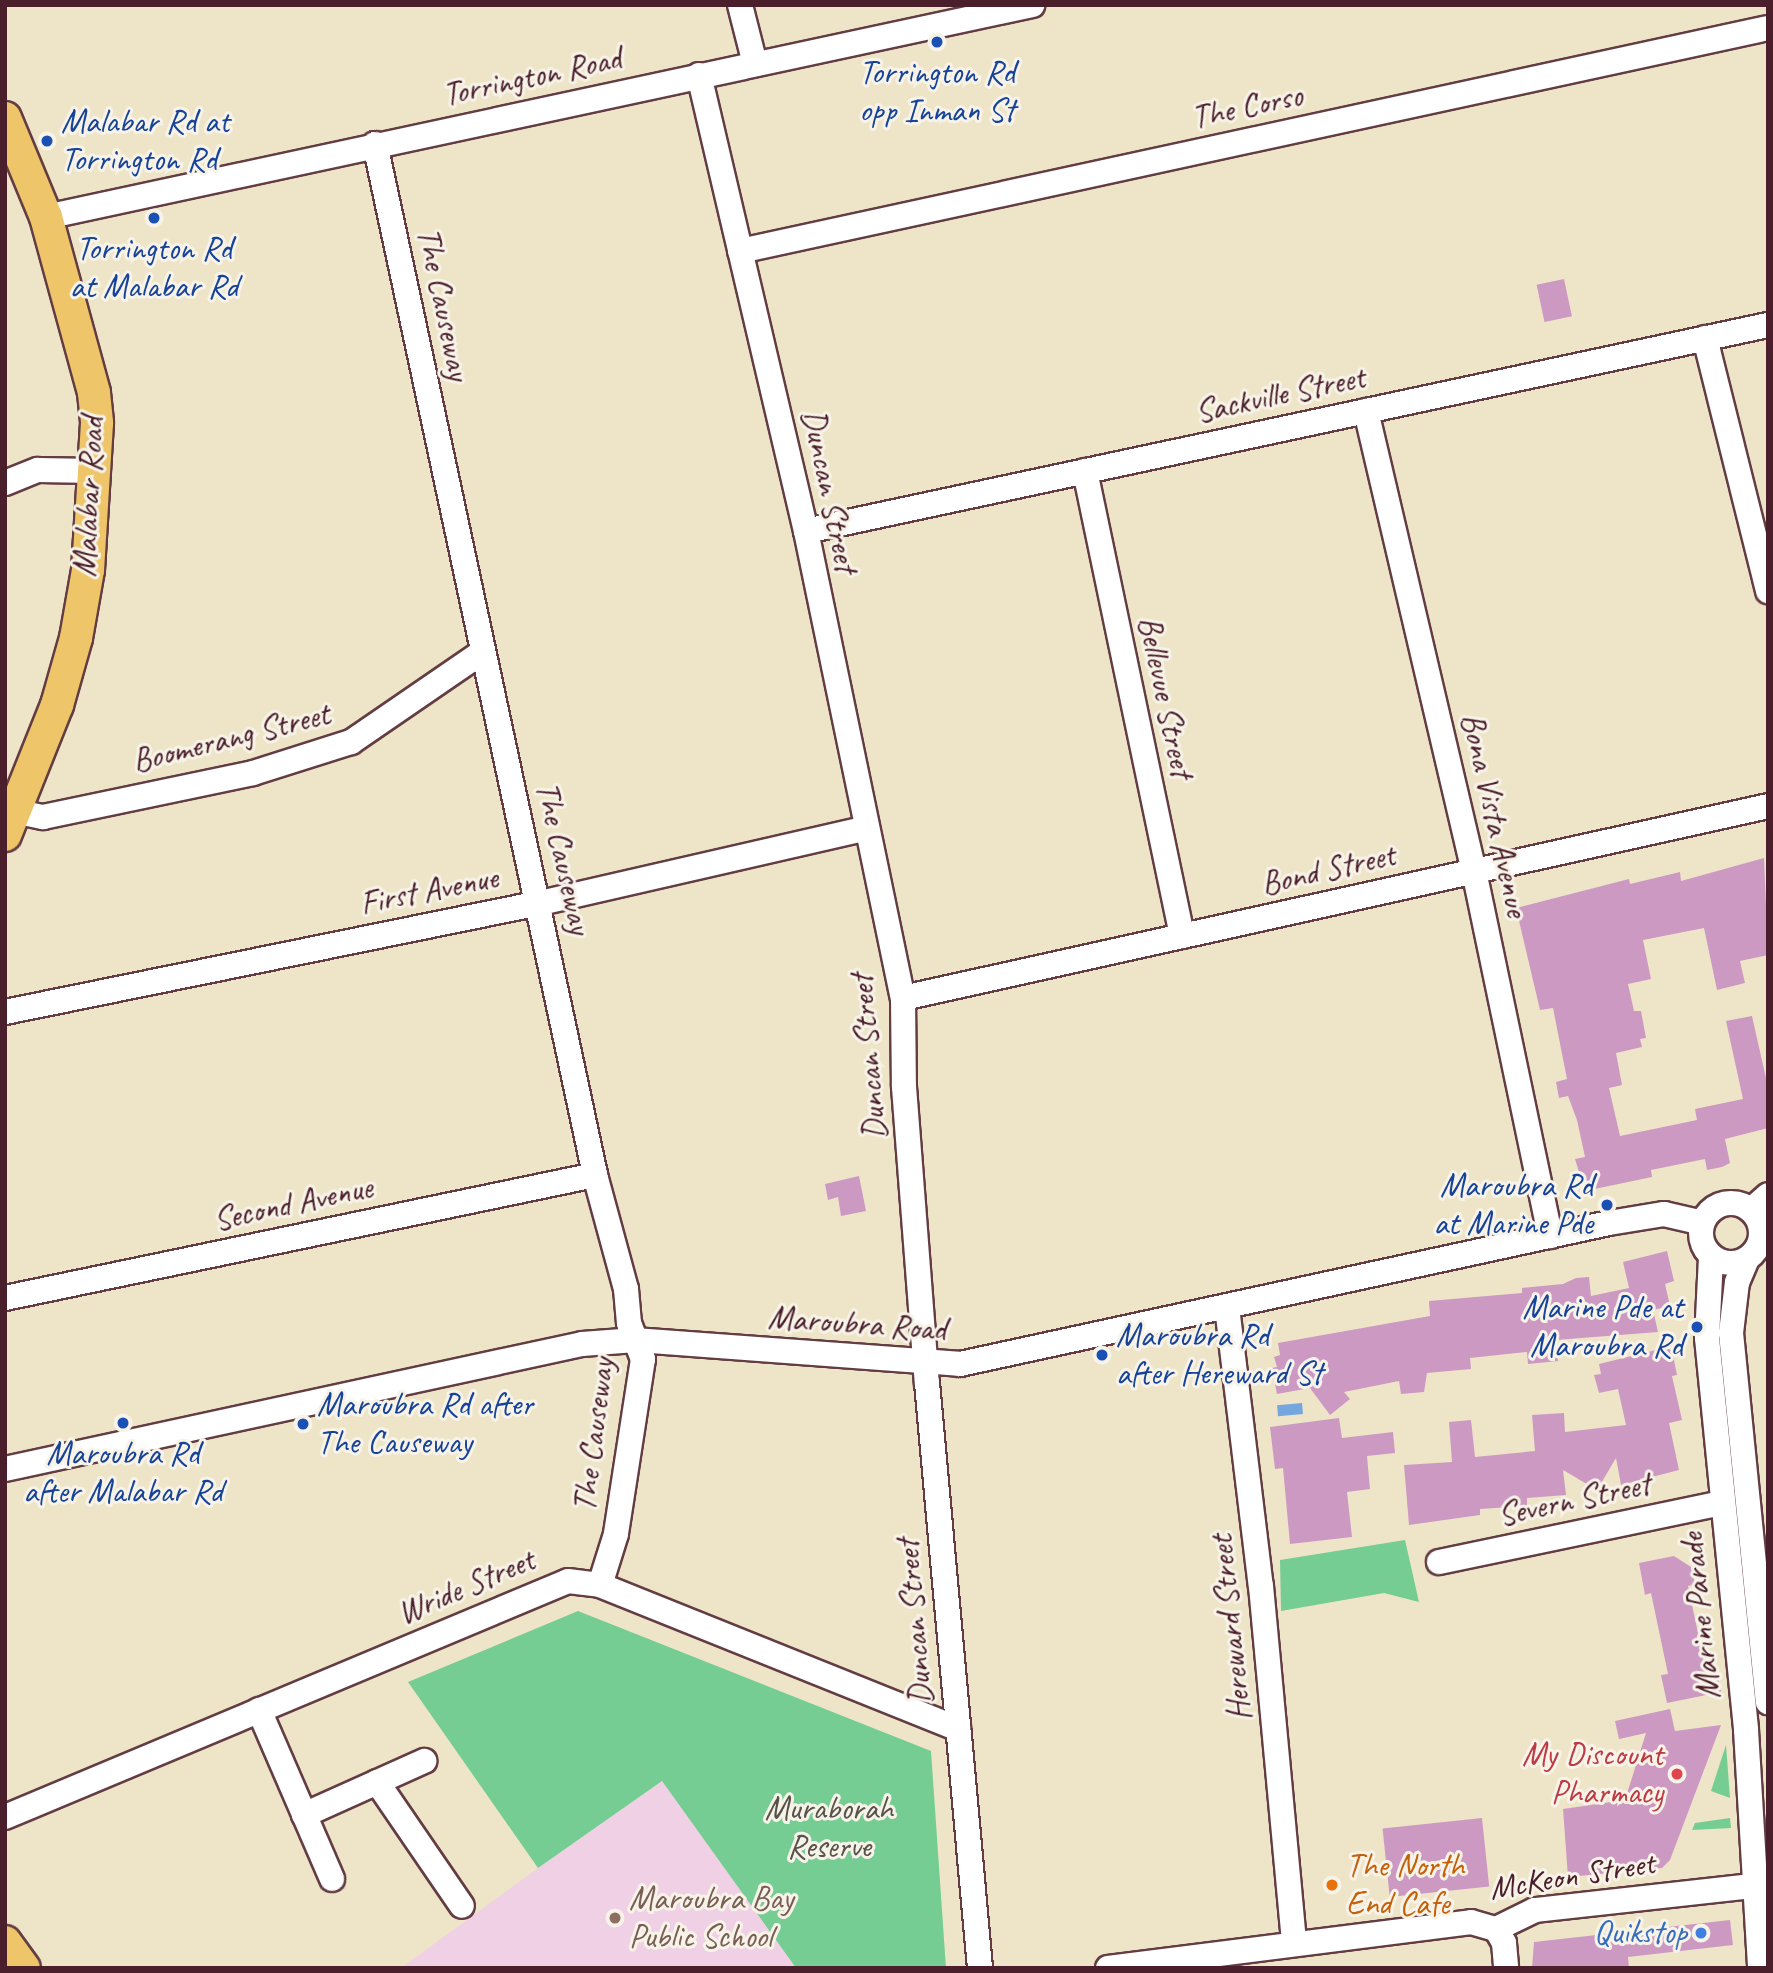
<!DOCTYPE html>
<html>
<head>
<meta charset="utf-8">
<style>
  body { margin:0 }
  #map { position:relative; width:1773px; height:1973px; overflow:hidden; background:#eee5c8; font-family:Caveat,sans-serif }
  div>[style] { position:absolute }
  .built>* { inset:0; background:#f0d0e5 }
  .green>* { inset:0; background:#75cd93 }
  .water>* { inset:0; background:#74a7e0; transform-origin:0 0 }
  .building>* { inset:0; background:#cc99c3; transform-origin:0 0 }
  .roads { filter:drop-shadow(2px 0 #633d43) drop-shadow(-2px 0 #633d43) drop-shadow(0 2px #633d43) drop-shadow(0 -2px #633d43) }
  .minor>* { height:24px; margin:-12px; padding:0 12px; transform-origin:12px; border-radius:12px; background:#fff }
  .minor>.ring { margin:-12px; padding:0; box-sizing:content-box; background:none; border:24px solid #fff; border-radius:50% }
  .major>* { height:32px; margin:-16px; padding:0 16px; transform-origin:16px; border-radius:16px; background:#eec569 }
  .dots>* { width:19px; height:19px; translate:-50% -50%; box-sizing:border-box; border:4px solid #f7f3e8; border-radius:50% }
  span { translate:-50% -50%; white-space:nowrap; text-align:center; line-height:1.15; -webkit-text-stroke:6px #f7f3e8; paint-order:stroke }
  .transit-label { font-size:33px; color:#164399 }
  .left { translate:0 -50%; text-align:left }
  .right { translate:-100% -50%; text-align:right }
  .street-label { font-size:33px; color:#4a1f2b }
  .health-label { font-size:33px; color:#be3a42 }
  .park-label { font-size:33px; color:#57534a }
  .food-label { font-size:33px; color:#c56008 }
  .education-label { font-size:33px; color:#785e54 }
  .shop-label { font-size:33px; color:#366cbe }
  .frame { position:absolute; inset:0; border:7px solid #4a1f2b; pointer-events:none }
</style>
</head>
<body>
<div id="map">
  <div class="built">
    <i style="clip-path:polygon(662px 1781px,796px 1968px,401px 1968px,538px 1868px)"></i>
  </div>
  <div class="green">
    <i style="clip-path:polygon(1405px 1540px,1419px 1602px,1384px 1593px,1281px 1611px,1280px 1560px)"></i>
    <i style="clip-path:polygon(578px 1611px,931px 1751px,946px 1968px,796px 1968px,662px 1781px,538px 1868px,408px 1682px)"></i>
    <i style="clip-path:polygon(1726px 1745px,1730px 1798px,1711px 1791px)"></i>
    <i style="clip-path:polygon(1730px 1818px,1731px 1828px,1692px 1830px,1695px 1823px)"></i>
  </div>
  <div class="water">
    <i style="left:1302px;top:1403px;width:11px;height:25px;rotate:85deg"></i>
  </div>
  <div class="building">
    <i style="left:1564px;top:279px;width:38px;height:28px;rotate:78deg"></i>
    <i style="clip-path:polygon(1764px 858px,1768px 955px,1740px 961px,1745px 983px,1717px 990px,1704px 928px,1643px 940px,1651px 979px,1628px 984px,1634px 1011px,1641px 1011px,1646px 1038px,1640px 1039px,1642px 1047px,1616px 1053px,1622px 1085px,1609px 1088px,1620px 1136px,1697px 1120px,1695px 1109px,1743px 1099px,1726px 1021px,1752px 1016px,1768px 1087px,1768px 1128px,1725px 1139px,1730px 1163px,1722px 1167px,1707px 1170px,1705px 1159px,1651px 1170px,1652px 1177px,1585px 1191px,1575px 1159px,1585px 1157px,1577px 1120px,1568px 1096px,1559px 1098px,1556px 1082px,1567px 1079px,1553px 1008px,1540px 1010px,1516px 908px,1629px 879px,1630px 884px,1680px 872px,1681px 881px)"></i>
    <i style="clip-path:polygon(859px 1176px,866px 1211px,841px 1216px,838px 1197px,828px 1200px,825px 1184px)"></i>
    <i style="clip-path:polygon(1667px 1251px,1674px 1281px,1665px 1284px,1670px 1306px,1653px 1310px,1658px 1332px,1556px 1340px,1558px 1361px,1528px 1364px,1527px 1352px,1470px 1358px,1471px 1369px,1427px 1373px,1424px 1392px,1401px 1394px,1399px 1381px,1344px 1392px,1350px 1399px,1330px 1415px,1310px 1388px,1277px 1394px,1272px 1368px,1277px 1367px,1274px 1357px,1280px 1355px,1278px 1343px,1430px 1316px,1429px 1301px,1522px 1293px,1522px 1288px,1563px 1284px,1576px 1278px,1589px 1277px,1591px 1296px,1629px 1288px,1623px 1262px)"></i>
    <i style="clip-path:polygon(1664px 1348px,1672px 1350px,1677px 1375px,1672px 1376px,1682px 1420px,1669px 1423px,1679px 1470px,1621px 1485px,1616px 1458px,1597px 1490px,1563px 1470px,1566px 1495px,1527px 1498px,1527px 1506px,1480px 1509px,1480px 1515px,1409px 1525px,1404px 1465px,1452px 1462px,1449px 1422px,1471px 1420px,1475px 1457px,1535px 1451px,1532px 1415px,1564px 1413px,1565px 1432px,1626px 1425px,1618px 1389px,1599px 1393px,1594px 1375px,1601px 1374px,1599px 1364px)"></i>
    <i style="clip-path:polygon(1339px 1418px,1342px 1438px,1393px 1432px,1395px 1453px,1367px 1456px,1370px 1489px,1347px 1492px,1352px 1537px,1290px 1544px,1283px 1468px,1275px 1469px,1270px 1427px)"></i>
    <i style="clip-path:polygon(1674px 1556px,1691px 1567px,1695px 1584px,1688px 1586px,1705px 1666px,1715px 1664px,1721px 1692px,1667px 1703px,1661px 1675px,1668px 1674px,1651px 1593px,1645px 1595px,1639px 1563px)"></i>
    <i style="clip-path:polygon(1670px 1709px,1675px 1731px,1721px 1725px,1670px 1860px,1662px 1868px,1568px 1877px,1563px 1809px,1625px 1800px,1646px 1733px,1619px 1739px,1615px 1721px)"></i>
    <i style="left:1482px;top:1818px;width:69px;height:100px;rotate:84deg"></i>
    <i style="clip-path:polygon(1730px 1920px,1733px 1945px,1628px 1957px,1629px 1968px,1532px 1968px,1534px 1942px)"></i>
  </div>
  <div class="roads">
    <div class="minor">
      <i style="left:740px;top:5px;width:61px;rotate:75.7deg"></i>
      <i style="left:699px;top:75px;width:468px;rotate:76.8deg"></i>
      <i style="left:806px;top:531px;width:477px;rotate:78.3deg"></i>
      <i style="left:903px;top:998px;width:89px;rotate:89.4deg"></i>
      <i style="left:904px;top:1087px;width:297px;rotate:85.6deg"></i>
      <i style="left:927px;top:1383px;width:587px;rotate:84.82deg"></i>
      <i style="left:375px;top:144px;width:1054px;rotate:77.95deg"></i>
      <i style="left:595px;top:1175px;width:118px;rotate:74.8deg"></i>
      <i style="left:626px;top:1289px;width:34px;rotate:85deg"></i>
      <i style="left:629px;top:1323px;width:39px;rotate:69deg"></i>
      <i style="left:643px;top:1359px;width:177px;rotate:98.8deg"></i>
      <i style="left:616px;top:1534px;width:53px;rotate:107.4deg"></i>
      <i style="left:46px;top:217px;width:1009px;rotate:-12.13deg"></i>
      <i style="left:740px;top:251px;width:1052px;rotate:-12.24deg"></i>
      <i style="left:1705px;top:338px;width:261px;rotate:76deg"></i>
      <i style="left:1366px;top:411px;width:473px;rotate:76.8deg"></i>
      <i style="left:1474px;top:871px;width:373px;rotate:78.2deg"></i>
      <i style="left:1085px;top:471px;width:475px;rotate:78.2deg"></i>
      <i style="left:5px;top:483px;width:35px;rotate:-22deg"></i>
      <i style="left:38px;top:470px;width:58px;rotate:1deg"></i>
      <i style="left:806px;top:531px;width:984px;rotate:-12.09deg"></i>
      <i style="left:14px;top:811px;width:30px;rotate:12deg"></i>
      <i style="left:43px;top:817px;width:215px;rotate:-11.8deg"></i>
      <i style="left:253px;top:773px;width:103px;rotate:-17.6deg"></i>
      <i style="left:351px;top:742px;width:158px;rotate:-34.4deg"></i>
      <i style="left:903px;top:998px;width:886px;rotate:-12.51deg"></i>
      <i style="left:5px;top:1012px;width:546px;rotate:-11.52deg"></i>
      <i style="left:540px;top:903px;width:332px;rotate:-12.9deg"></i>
      <i class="ring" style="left:1701px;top:1203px;width:36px;height:36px"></i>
      <i style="left:1751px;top:1210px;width:23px;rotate:-41deg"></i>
      <i style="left:1711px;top:1257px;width:81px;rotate:92.8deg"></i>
      <i style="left:1707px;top:1338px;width:394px;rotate:84.3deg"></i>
      <i style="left:1746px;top:1730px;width:238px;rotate:86.6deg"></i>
      <i style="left:1747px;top:1259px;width:25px;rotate:113deg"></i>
      <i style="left:1737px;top:1282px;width:51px;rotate:96.7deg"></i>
      <i style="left:1731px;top:1333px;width:371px;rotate:84.3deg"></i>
      <i style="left:5px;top:1298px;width:603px;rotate:-11.78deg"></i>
      <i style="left:1227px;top:1307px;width:281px;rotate:83.1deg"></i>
      <i style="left:1261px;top:1586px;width:358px;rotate:84.7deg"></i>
      <i style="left:5px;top:1469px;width:590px;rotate:-12.22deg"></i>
      <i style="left:582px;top:1344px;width:54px;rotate:-4.2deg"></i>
      <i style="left:636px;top:1340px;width:325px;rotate:4.2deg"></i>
      <i style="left:960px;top:1364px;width:664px;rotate:-12.26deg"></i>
      <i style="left:1609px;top:1223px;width:56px;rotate:-9.3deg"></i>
      <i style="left:1664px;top:1214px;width:39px;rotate:13deg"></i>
      <i style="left:1439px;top:1562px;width:289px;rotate:-11.8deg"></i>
      <i style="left:259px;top:1710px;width:184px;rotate:66.6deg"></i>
      <i style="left:377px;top:1782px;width:150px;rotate:55.6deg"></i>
      <i style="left:304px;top:1815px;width:132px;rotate:-24.2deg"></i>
      <i style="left:5px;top:1817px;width:610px;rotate:-22.74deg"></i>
      <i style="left:568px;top:1581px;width:32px;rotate:7deg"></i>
      <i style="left:600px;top:1585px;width:386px;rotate:21.9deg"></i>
      <i style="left:1496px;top:1929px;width:16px;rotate:60deg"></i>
      <i style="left:1504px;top:1943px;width:25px;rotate:85deg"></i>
      <i style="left:1108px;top:1968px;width:366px;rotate:-7.2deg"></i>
      <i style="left:1471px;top:1922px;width:26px;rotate:16deg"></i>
      <i style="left:1496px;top:1929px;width:43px;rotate:-26deg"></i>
      <i style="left:1535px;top:1910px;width:220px;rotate:-6.3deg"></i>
    </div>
    <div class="major">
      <i style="left:5px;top:118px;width:107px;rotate:67.5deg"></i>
      <i style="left:46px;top:217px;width:182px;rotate:74.7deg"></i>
      <i style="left:94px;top:393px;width:30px;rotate:84deg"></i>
      <i style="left:97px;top:423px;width:147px;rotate:93.5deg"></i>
      <i style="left:88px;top:570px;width:69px;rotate:100deg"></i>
      <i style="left:76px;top:638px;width:70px;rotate:105.8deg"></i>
      <i style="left:57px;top:705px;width:140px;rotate:111.8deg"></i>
      <i style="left:5px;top:1942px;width:32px;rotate:54deg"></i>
    </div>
  </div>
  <div class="dots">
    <i style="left:937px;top:42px;background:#1a4fb4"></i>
    <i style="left:47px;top:141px;background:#1a4fb4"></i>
    <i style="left:154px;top:218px;background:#1a4fb4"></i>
    <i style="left:1607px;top:1205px;background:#1a4fb4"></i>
    <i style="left:1697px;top:1327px;background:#1a4fb4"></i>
    <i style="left:1102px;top:1355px;background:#1a4fb4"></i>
    <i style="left:123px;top:1423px;background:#1a4fb4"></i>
    <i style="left:303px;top:1424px;background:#1a4fb4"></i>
    <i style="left:1677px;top:1774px;background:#e0444e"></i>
    <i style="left:1332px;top:1885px;background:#e8710a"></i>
    <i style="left:615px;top:1918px;background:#8d6e63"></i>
    <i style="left:1701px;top:1933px;background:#3f7fe0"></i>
  </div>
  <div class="transit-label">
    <span style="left:937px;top:92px">Torrington Rd<br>opp Inman St</span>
    <span class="left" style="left:61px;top:141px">Malabar Rd at<br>Torrington Rd</span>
    <span style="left:154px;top:268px">Torrington Rd<br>at Malabar Rd</span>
    <span class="right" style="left:1593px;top:1205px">Maroubra Rd<br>at Marine Pde</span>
    <span class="right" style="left:1683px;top:1327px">Marine Pde at<br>Maroubra Rd</span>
    <span class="left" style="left:1116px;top:1355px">Maroubra Rd<br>after Hereward St</span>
    <span class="left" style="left:317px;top:1424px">Maroubra Rd after<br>The Causeway</span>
    <span style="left:123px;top:1473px">Maroubra Rd<br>after Malabar Rd</span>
  </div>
  <div class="street-label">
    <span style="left:532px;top:77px;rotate:-12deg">Torrington Road</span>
    <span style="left:1247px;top:107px;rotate:-12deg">The Corso</span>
    <span style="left:443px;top:304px;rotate:78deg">The Causeway</span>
    <span style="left:1280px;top:395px;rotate:-12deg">Sackville Street</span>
    <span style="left:829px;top:491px;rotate:78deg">Duncan Street</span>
    <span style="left:89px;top:497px;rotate:-87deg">Malabar Road</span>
    <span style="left:1165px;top:697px;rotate:78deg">Bellevue Street</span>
    <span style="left:231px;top:738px;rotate:-14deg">Boomerang Street</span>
    <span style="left:1494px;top:815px;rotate:77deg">Bona Vista Avenue</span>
    <span style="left:563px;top:858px;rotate:77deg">The Causeway</span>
    <span style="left:1328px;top:870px;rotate:-13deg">Bond Street</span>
    <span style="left:429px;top:891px;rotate:-11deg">First Avenue</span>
    <span style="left:869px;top:1057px;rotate:-95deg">Duncan Street</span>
    <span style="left:293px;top:1204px;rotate:-12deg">Second Avenue</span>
    <span style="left:857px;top:1324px;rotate:4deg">Maroubra Road</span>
    <span style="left:594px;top:1435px;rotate:-83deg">The Causeway</span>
    <span style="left:1574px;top:1500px;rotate:-12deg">Severn Street</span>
    <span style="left:466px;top:1587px;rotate:-23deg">Wride Street</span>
    <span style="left:1701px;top:1616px;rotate:-96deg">Marine Parade</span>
    <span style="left:915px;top:1622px;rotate:-95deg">Duncan Street</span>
    <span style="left:1231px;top:1628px;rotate:-96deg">Hereward Street</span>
    <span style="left:1572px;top:1876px;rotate:-9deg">McKeon Street</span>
  </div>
  <div class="health-label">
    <span class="right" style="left:1663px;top:1774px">My Discount<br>Pharmacy</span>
  </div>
  <div class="park-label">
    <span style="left:829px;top:1828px">Muraborah<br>Reserve</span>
  </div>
  <div class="food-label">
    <span class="left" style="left:1346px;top:1885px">The North<br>End Cafe</span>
  </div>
  <div class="education-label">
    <span class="left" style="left:629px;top:1918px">Maroubra Bay<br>Public School</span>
  </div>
  <div class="shop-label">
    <span class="right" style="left:1687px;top:1933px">Quikstop</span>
  </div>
  <div class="frame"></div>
</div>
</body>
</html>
